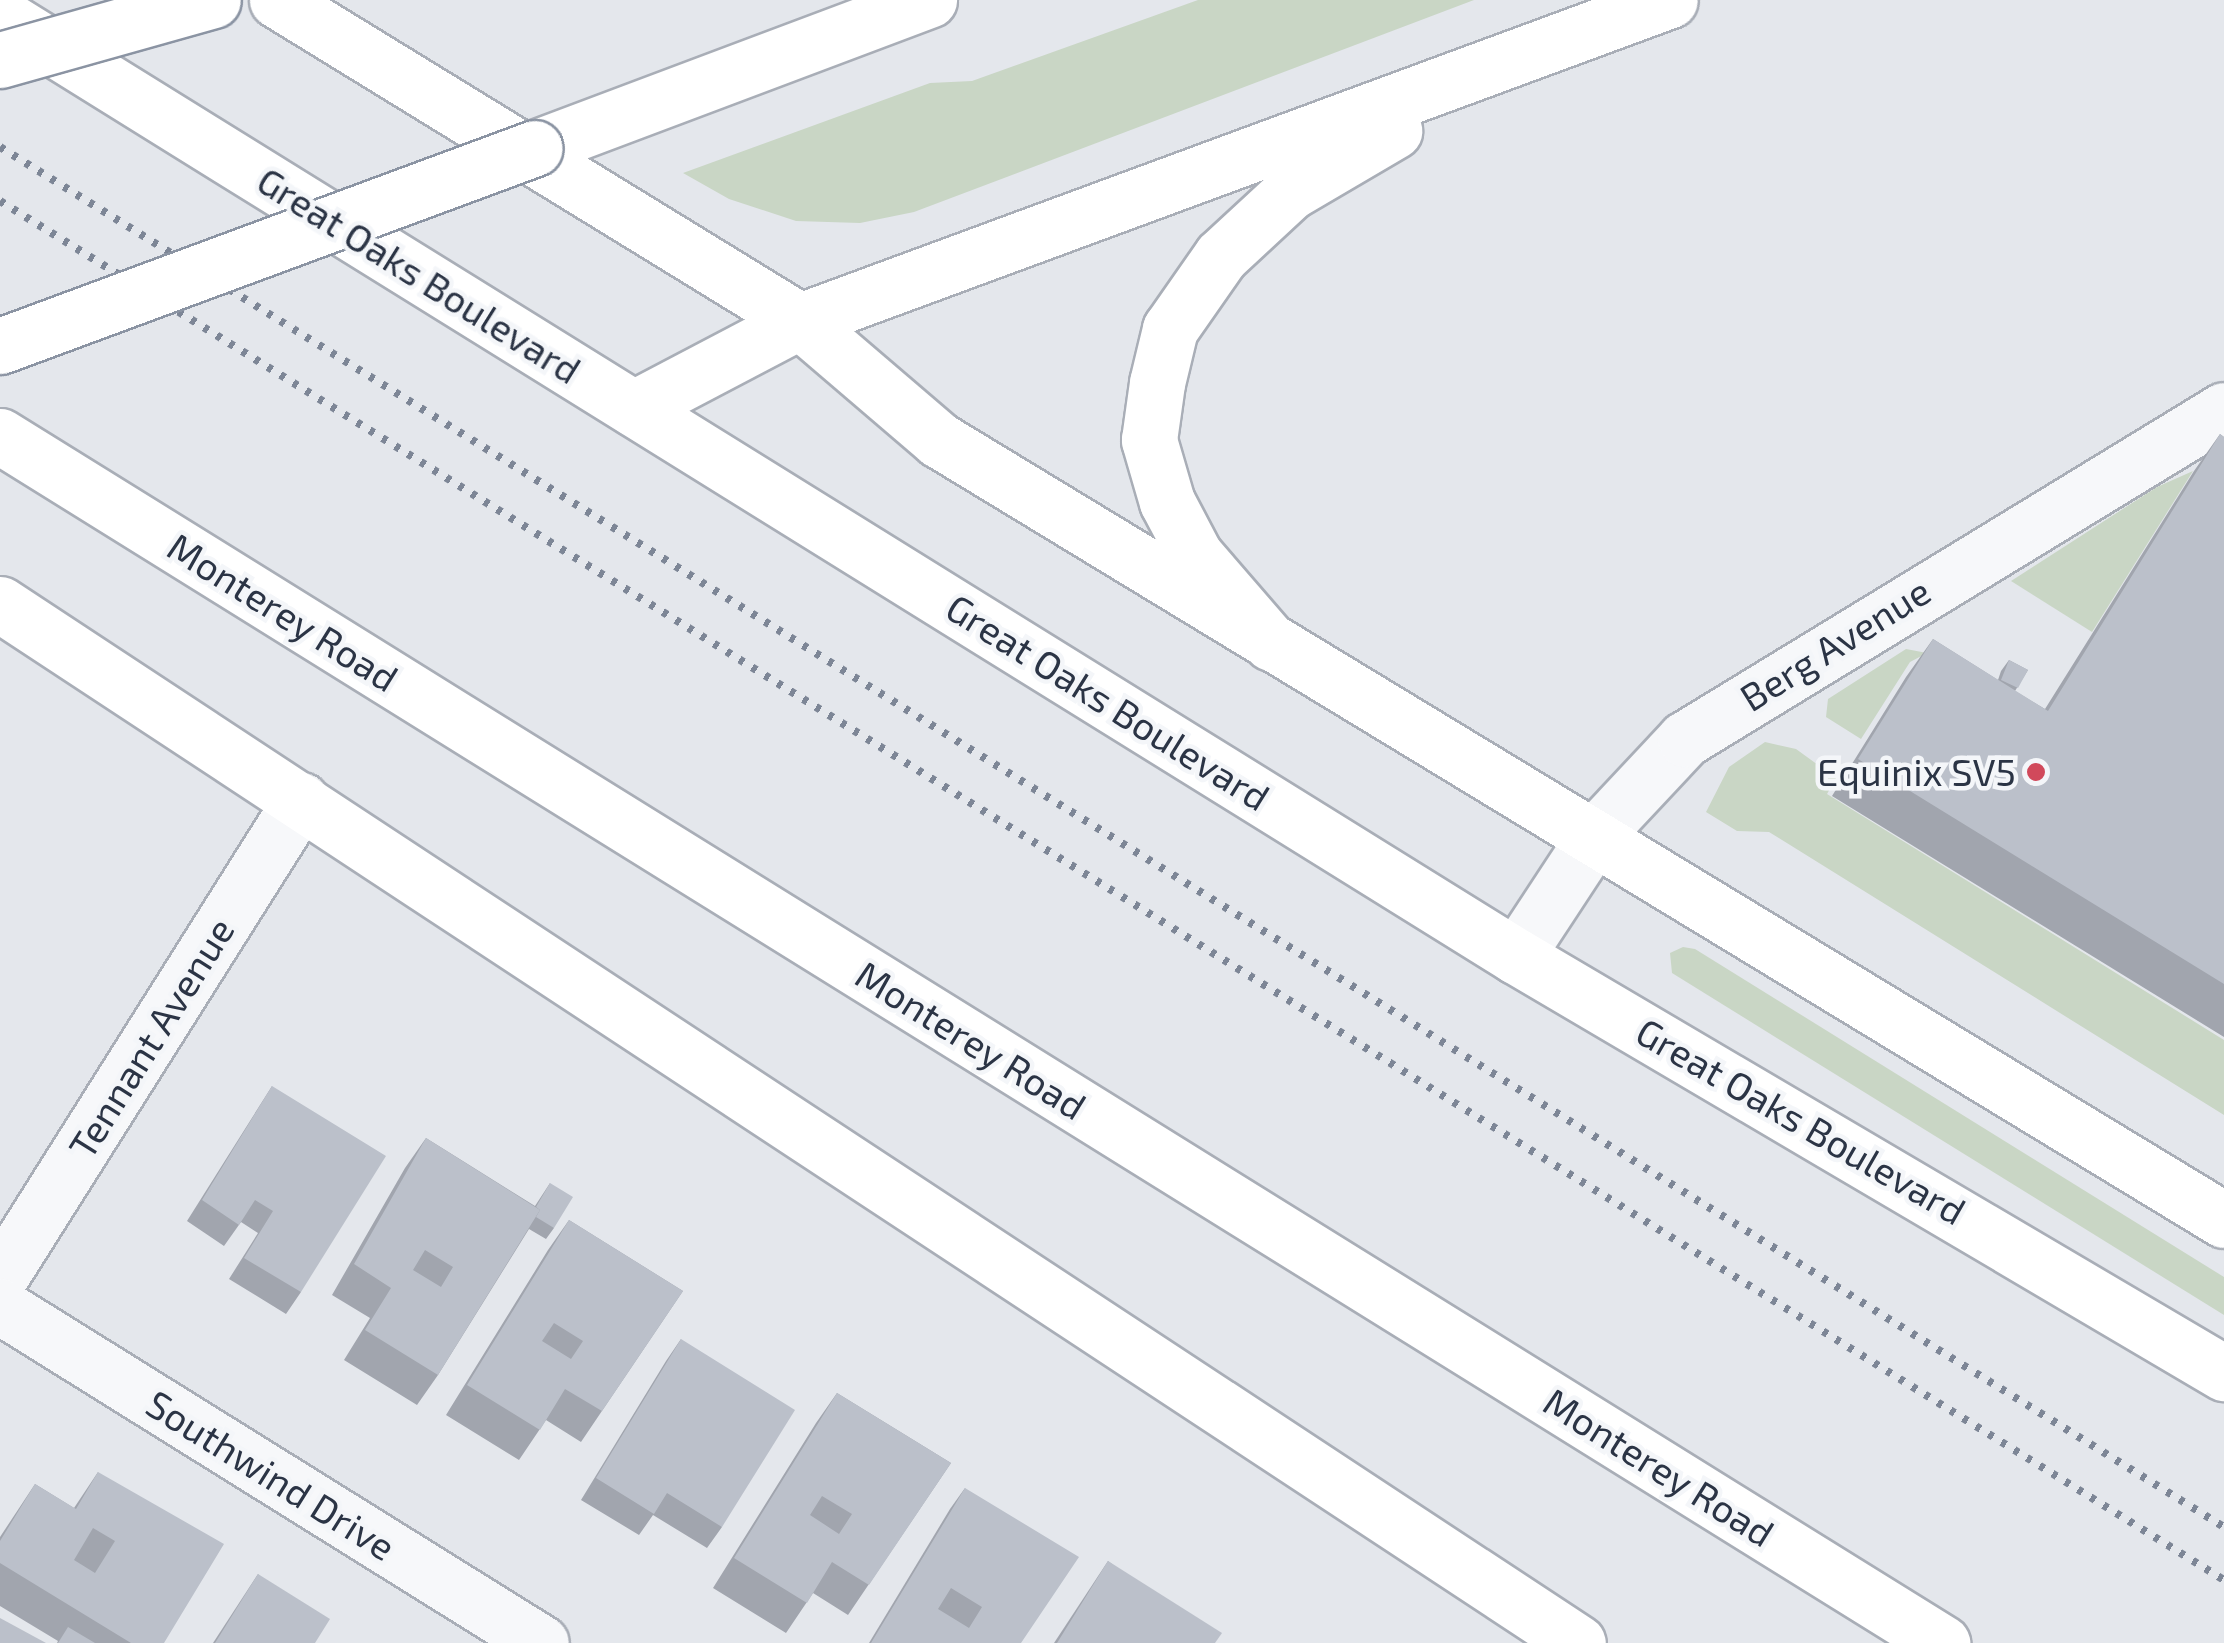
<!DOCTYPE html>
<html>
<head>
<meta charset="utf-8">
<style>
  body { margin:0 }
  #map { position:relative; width:2224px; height:1643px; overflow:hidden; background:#e4e7ec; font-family:"Exo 2",sans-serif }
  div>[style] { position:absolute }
  .green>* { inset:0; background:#c9d6c5 }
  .roads { filter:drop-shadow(2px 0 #a9aeb7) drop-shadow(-2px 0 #a9aeb7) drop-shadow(0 2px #a9aeb7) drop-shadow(0 -2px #a9aeb7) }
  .minor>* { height:55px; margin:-27.5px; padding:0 27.5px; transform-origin:27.5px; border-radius:27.5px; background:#f7f8fa }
  .major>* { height:55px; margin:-27.5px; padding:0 27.5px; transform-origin:27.5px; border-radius:27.5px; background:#fff }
  .highway>* { height:55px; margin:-27.5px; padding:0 27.5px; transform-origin:27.5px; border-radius:27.5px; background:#fff }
  .rail>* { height:8px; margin-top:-4px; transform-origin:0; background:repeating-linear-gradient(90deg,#7d8696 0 5px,transparent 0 15px) }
  .bridges { filter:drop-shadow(2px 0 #8b94a3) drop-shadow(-2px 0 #8b94a3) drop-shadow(0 2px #8b94a3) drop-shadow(0 -2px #8b94a3) }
  .highway-bridge>* { height:55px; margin:-27.5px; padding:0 27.5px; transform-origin:27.5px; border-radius:27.5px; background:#fff }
  .wall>* { inset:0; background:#a1a5ae }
  .building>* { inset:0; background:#bbc0ca }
  .dots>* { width:28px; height:28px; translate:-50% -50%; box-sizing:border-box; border:5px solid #f4f6f9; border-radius:50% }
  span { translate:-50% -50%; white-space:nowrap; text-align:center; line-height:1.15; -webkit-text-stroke:9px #f4f6f9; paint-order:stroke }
  .street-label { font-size:38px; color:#2b3445 }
  .poi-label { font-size:38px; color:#2b3445 }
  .right { translate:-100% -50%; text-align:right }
</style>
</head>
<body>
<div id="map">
  <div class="green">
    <i style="clip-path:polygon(1198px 0,1474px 0,914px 212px,860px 223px,796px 221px,729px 199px,683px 173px,930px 83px,972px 81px)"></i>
    <i style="clip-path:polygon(2193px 471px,2092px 632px,2011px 581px,2157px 487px)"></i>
    <i style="clip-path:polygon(1906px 649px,1927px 653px,1910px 662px,1861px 739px,1826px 717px,1828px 699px)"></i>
    <i style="clip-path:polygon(1765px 742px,1796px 749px,1836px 778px,1827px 794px,2224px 1040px,2224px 1115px,1769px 832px,1737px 831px,1706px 812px,1729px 767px)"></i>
    <i style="clip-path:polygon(1683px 947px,1695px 949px,2224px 1277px,2224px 1315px,1672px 973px,1670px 953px)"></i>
  </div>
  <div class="roads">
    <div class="minor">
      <i style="left:1516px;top:956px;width:146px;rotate:-56.7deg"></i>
      <i style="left:1596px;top:834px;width:130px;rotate:-46.9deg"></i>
      <i style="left:1685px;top:739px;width:631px;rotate:-31.4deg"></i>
      <i style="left:0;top:1277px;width:564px;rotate:-57.75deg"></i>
      <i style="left:0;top:1306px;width:637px;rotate:31.92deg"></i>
    </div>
    <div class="major">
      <i style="left:277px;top:0;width:614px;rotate:31.54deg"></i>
      <i style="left:800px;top:321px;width:183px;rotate:40.6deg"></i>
      <i style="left:939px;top:440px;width:1503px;rotate:31.26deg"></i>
      <i style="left:0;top:15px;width:1784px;rotate:31.83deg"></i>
      <i style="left:1516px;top:956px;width:822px;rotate:30.5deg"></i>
      <i style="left:0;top:436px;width:2287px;rotate:31.86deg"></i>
      <i style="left:0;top:604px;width:1889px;rotate:33.36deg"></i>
    </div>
    <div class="highway">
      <i style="left:535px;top:148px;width:421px;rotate:-20.6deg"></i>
      <i style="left:634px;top:408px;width:187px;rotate:-27.7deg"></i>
      <i style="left:800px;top:321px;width:927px;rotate:-20.25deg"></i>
      <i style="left:1271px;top:643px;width:116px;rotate:-130.8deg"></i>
      <i style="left:1195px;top:555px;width:60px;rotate:-117.8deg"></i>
      <i style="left:1167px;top:502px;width:65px;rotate:-106.2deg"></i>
      <i style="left:1149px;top:440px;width:58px;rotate:-82deg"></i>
      <i style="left:1157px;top:383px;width:56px;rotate:-76.5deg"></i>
      <i style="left:1170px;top:329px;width:89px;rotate:-55.1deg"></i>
      <i style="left:1221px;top:256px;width:94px;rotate:-42.8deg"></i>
      <i style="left:1290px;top:192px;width:121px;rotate:-30.4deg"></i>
    </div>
  </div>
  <div class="rail">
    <i style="left:0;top:147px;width:2617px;rotate:31.82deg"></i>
    <i style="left:0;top:201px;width:2617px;rotate:31.8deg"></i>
  </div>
  <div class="bridges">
    <div class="highway-bridge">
      <i style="left:0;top:60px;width:221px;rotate:-15.7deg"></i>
      <i style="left:0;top:346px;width:570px;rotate:-20.31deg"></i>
    </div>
  </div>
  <div class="wall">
    <i style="clip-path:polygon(2220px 434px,2224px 437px,2224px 1037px,1832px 796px,1906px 677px,1933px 639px,1998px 680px,2001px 671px,2009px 660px,2028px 670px,2015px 691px,2045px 709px,2194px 471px)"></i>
    <i style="clip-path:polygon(272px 1086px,301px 1292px,286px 1314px,229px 1279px,258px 1233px,241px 1222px,224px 1246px,187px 1221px)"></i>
    <i style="clip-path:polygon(426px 1138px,535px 1206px,550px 1183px,554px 1228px,546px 1239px,529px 1229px,438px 1375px,417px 1405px,344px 1360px,370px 1318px,332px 1295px,405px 1168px)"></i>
    <i style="clip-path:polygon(569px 1220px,683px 1291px,581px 1442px,546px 1420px,519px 1460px,446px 1415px,548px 1250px)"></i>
    <i style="clip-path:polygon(681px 1339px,722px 1527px,707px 1548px,653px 1515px,639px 1535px,581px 1500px,666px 1361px)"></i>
    <i style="clip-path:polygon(837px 1393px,951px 1463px,848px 1615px,813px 1593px,786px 1633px,713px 1588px,816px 1423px)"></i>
    <i style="clip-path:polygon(98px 1472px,164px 1643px,57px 1643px,58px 1641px,0 1606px,0 1537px,35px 1484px,74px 1508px)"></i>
    <i style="clip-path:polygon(965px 1488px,1021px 1643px,869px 1643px,950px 1509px)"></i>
    <i style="clip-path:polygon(1108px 1561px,1215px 1643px,1054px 1643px)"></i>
    <i style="clip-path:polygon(258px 1574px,315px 1643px,213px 1643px)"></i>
  </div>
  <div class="building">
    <i style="clip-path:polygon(2220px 434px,2224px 437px,2224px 984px,1858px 759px,1933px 639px,2048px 711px)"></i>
    <i style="clip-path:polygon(2009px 660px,2028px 670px,2018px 688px,2001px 680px)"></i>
    <i style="clip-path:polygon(272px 1086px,386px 1156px,301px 1292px,244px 1258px,273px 1211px,255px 1200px,239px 1225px,202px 1200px)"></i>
    <i style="clip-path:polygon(evenodd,426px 1138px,540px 1210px,438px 1375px,365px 1330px,391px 1288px,354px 1264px,426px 1138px,425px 1250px,453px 1267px,441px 1287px,413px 1270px,425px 1250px)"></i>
    <i style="clip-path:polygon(550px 1183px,573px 1197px,554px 1228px,536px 1217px,540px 1210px,536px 1207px)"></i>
    <i style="clip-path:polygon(evenodd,569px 1220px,683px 1291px,602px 1411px,565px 1389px,540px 1430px,467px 1385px,569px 1220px,554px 1323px,583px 1341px,571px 1359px,542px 1341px,554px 1323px)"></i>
    <i style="clip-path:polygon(681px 1339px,795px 1410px,722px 1527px,667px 1493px,654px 1514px,596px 1478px)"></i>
    <i style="clip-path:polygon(evenodd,837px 1393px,951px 1463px,869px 1585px,832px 1562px,807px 1603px,734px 1558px,837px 1393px,822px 1496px,852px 1514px,839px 1534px,810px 1515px,822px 1496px)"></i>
    <i style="clip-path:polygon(evenodd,98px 1472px,224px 1544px,164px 1643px,131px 1643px,0 1563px,0 1541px,35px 1484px,76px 1509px,98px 1472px,93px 1528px,115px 1541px,95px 1573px,74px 1560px,93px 1528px)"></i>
    <i style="clip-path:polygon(evenodd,965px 1488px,1079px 1557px,1021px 1643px,871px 1643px,965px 1488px,951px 1588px,982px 1607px,969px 1628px,938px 1609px,951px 1588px)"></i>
    <i style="clip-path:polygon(1108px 1561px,1222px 1633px,1215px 1643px,1057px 1643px)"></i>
    <i style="clip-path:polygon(258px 1574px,330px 1619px,315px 1643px,215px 1643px)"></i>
    <i style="clip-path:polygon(0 1618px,46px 1643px,0 1643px)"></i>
    <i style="clip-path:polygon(68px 1627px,95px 1643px,58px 1643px)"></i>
  </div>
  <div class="dots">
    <i style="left:2036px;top:772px;background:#d1495b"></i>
  </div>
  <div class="street-label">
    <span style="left:419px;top:275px;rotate:32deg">Great Oaks Boulevard</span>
    <span style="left:283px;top:612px;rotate:32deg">Monterey Road</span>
    <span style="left:1835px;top:644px;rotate:-32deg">Berg Avenue</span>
    <span style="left:1108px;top:702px;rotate:32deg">Great Oaks Boulevard</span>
    <span style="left:151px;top:1038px;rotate:-58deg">Tennant Avenue</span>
    <span style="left:971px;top:1040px;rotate:32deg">Monterey Road</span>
    <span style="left:1801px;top:1121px;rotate:30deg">Great Oaks Boulevard</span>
    <span style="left:1659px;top:1467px;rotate:32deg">Monterey Road</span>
    <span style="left:271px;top:1475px;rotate:32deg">Southwind Drive</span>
  </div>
  <div class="poi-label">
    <span class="right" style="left:2016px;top:772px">Equinix SV5</span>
  </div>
</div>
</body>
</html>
